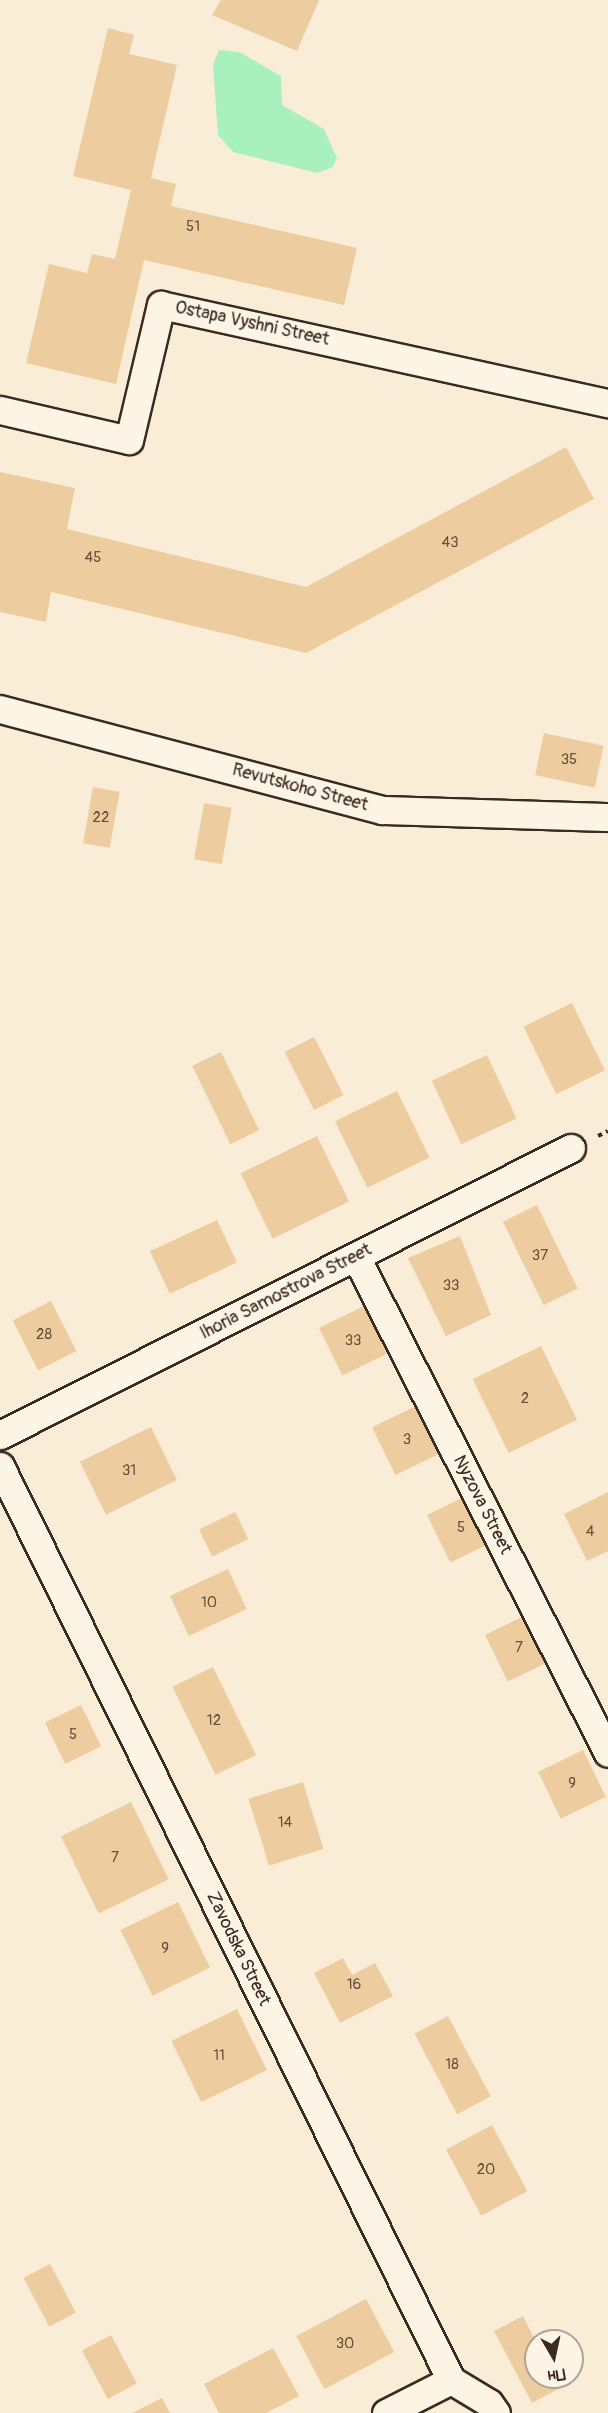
<!DOCTYPE html>
<html>
<head>
<meta charset="utf-8">
<style>
  body { margin:0 }
  #map { position:relative; width:608px; height:2413px; overflow:hidden; background:#f9edd7; font-family:Pangolin,sans-serif }
  div>[style] { position:absolute }
  .green>* { inset:0; background:#a8f1bf }
  .building>* { inset:0; background:#edcc9f; transform-origin:0 0 }
  .path>* { height:4px; margin-top:-2px; transform-origin:0; background:repeating-linear-gradient(90deg,#3b2a1e 0 4.5px,transparent 0 9px) }
  .roads { filter:drop-shadow(2px 0 #3b2a1e) drop-shadow(-2px 0 #3b2a1e) drop-shadow(0 2px #3b2a1e) drop-shadow(0 -2px #3b2a1e) }
  .minor>* { height:27px; margin:-13.5px; padding:0 13.5px; transform-origin:13.5px; border-radius:13.5px; background:#fcf5e5 }
  span { translate:-50% -50%; white-space:nowrap; text-align:center; line-height:1.15; -webkit-text-stroke:5px #fcf5e5; paint-order:stroke }
  .number-label { font-size:15px; color:#68523e }
  .number-label span { -webkit-text-stroke-width:0 }
  .street-label { font-size:18px; color:#3b2a1e }
  .north { position:absolute; left:524px; top:2329px; width:60px; height:60px; box-sizing:border-box; background:#fcf5e5; border:2px solid #afa495; border-radius:50%; rotate:171deg; font-size:16px; font-weight:700; line-height:24px; text-align:center; color:#3b2a1e }
  .north::after { content:''; display:block; margin:auto; width:21px; height:27px; background:#3b2a1e; clip-path:polygon(50% 0,100% 100%,50% 72%,0 100%) }
</style>
</head>
<body>
<div id="map">
  <div class="green">
    <i style="clip-path:polygon(219px 50px,239px 52px,281px 76px,282px 105px,324px 129px,337px 158px,333px 167px,317px 173px,233px 152px,218px 135px,213px 65px)"></i>
  </div>
  <div class="building">
    <i style="clip-path:polygon(221px 0,319px 0,297px 51px,212px 15px)"></i>
    <i style="clip-path:polygon(108px 28px,134px 35px,129px 54px,177px 65px,151px 178px,176px 184px,171px 206px,357px 248px,344px 305px,144px 260px,116px 384px,26px 363px,49px 264px,87px 273px,92px 254px,115px 259px,131px 190px,73px 176px)"></i>
    <i style="clip-path:polygon(566px 447px,594px 499px,306px 653px,51px 592px,46px 622px,0 612px,0 472px,75px 488px,67px 529px,306px 587px)"></i>
    <i style="left:544px;top:733px;width:61px;height:43px;rotate:12deg"></i>
    <i style="left:93px;top:787px;width:27px;height:57px;rotate:10deg"></i>
    <i style="left:204px;top:803px;width:28px;height:57px;rotate:10deg"></i>
    <i style="left:572px;top:1003px;width:75px;height:54px;rotate:64deg"></i>
    <i style="left:314px;top:1037px;width:65px;height:33px;rotate:63deg"></i>
    <i style="left:221px;top:1052px;width:87px;height:32px;rotate:64deg"></i>
    <i style="left:487px;top:1055px;width:70px;height:61px;rotate:65deg"></i>
    <i style="left:397px;top:1091px;width:74px;height:69px;rotate:64deg"></i>
    <i style="left:317px;top:1136px;width:73px;height:85px;rotate:64deg"></i>
    <i style="left:537px;top:1205px;width:93px;height:38px;rotate:64deg"></i>
    <i style="left:217px;top:1220px;width:47px;height:74px;rotate:65deg"></i>
    <i style="clip-path:polygon(460px 1236px,491px 1315px,446px 1336px,408px 1258px)"></i>
    <i style="left:51px;top:1301px;width:56px;height:43px;rotate:63deg"></i>
    <i style="left:364px;top:1306px;width:53px;height:50px;rotate:64deg"></i>
    <i style="left:541px;top:1346px;width:82px;height:76px;rotate:64deg"></i>
    <i style="left:418px;top:1405px;width:53px;height:51px;rotate:64deg"></i>
    <i style="left:151px;top:1427px;width:59px;height:79px;rotate:64deg"></i>
    <i style="clip-path:polygon(608px 1492px,608px 1551px,587px 1561px,564px 1514px)"></i>
    <i style="left:472px;top:1493px;width:53px;height:50px;rotate:64deg"></i>
    <i style="left:235px;top:1512px;width:30px;height:40px;rotate:64deg"></i>
    <i style="left:228px;top:1569px;width:44px;height:64px;rotate:65deg"></i>
    <i style="left:530px;top:1613px;width:52px;height:50px;rotate:64deg"></i>
    <i style="left:213px;top:1667px;width:98px;height:45px;rotate:64deg"></i>
    <i style="left:81px;top:1705px;width:46px;height:40px;rotate:64deg"></i>
    <i style="left:583px;top:1750px;width:52px;height:50px;rotate:64deg"></i>
    <i style="left:303px;top:1782px;width:70px;height:57px;rotate:73deg"></i>
    <i style="left:131px;top:1802px;width:86px;height:78px;rotate:64deg"></i>
    <i style="left:178px;top:1902px;width:73px;height:64px;rotate:64deg"></i>
    <i style="clip-path:polygon(343px 1958px,352px 1975px,375px 1963px,393px 1996px,340px 2023px,314px 1973px)"></i>
    <i style="left:237px;top:2009px;width:68px;height:73px;rotate:64deg"></i>
    <i style="left:448px;top:2016px;width:91px;height:38px;rotate:62deg"></i>
    <i style="left:492px;top:2125px;width:75px;height:52px;rotate:62deg"></i>
    <i style="left:50px;top:2264px;width:55px;height:30px;rotate:62deg"></i>
    <i style="left:366px;top:2299px;width:60px;height:79px;rotate:62deg"></i>
    <i style="clip-path:polygon(523px 2316px,536px 2342px,536px 2377px,555px 2377px,560px 2388px,532px 2403px,494px 2331px)"></i>
    <i style="left:111px;top:2335px;width:55px;height:33px;rotate:62deg"></i>
    <i style="clip-path:polygon(273px 2348px,299px 2396px,266px 2413px,219px 2413px,204px 2384px)"></i>
    <i style="clip-path:polygon(162px 2398px,170px 2413px,132px 2413px)"></i>
  </div>
  <div class="path">
    <i style="left:598px;top:1136px;width:11px;rotate:-27deg"></i>
  </div>
  <div class="roads">
    <div class="minor">
      <i style="left:0;top:410px;width:132px;rotate:13.1deg"></i>
      <i style="left:129px;top:440px;width:139px;rotate:-76.7deg"></i>
      <i style="left:161px;top:305px;width:458px;rotate:12.4deg"></i>
      <i style="left:0;top:709px;width:395px;rotate:14.8deg"></i>
      <i style="left:382px;top:810px;width:226px;rotate:1.8deg"></i>
      <i style="left:356px;top:1257px;width:556px;rotate:63.07deg"></i>
      <i style="left:0;top:1435px;width:639px;rotate:-26.69deg"></i>
      <i style="left:0;top:1466px;width:1019px;rotate:63.74deg"></i>
      <i style="left:451px;top:2380px;width:44px;rotate:31.2deg"></i>
      <i style="left:489px;top:2403px;width:12px;rotate:55deg"></i>
      <i style="left:386px;top:2413px;width:73px;rotate:-26.9deg"></i>
    </div>
  </div>
  <div class="number-label">
    <span style="left:193px;top:227px">51</span>
    <span style="left:450px;top:543px">43</span>
    <span style="left:93px;top:558px">45</span>
    <span style="left:569px;top:760px">35</span>
    <span style="left:101px;top:818px">22</span>
    <span style="left:540px;top:1256px">37</span>
    <span style="left:451px;top:1286px">33</span>
    <span style="left:44px;top:1335px">28</span>
    <span style="left:353px;top:1341px">33</span>
    <span style="left:525px;top:1399px">2</span>
    <span style="left:407px;top:1440px">3</span>
    <span style="left:129px;top:1471px">31</span>
    <span style="left:461px;top:1528px">5</span>
    <span style="left:590px;top:1532px">4</span>
    <span style="left:209px;top:1603px">10</span>
    <span style="left:519px;top:1648px">7</span>
    <span style="left:214px;top:1721px">12</span>
    <span style="left:73px;top:1735px">5</span>
    <span style="left:572px;top:1784px">9</span>
    <span style="left:285px;top:1823px">14</span>
    <span style="left:115px;top:1858px">7</span>
    <span style="left:165px;top:1949px">9</span>
    <span style="left:354px;top:1985px">16</span>
    <span style="left:219px;top:2056px">11</span>
    <span style="left:452px;top:2065px">18</span>
    <span style="left:486px;top:2170px">20</span>
    <span style="left:345px;top:2344px">30</span>
  </div>
  <div class="street-label">
    <span style="left:252px;top:324px;rotate:12deg">Ostapa Vyshni Street</span>
    <span style="left:300px;top:788px;rotate:15deg">Revutskoho Street</span>
    <span style="left:286px;top:1292px;rotate:-27deg">Ihoria Samostrova Street</span>
    <span style="left:482px;top:1505px;rotate:63deg">Nyzova Street</span>
    <span style="left:238px;top:1949px;rotate:64deg">Zavodska Street</span>
  </div>
  <div class="north">Пн</div>
</div>
</body>
</html>
